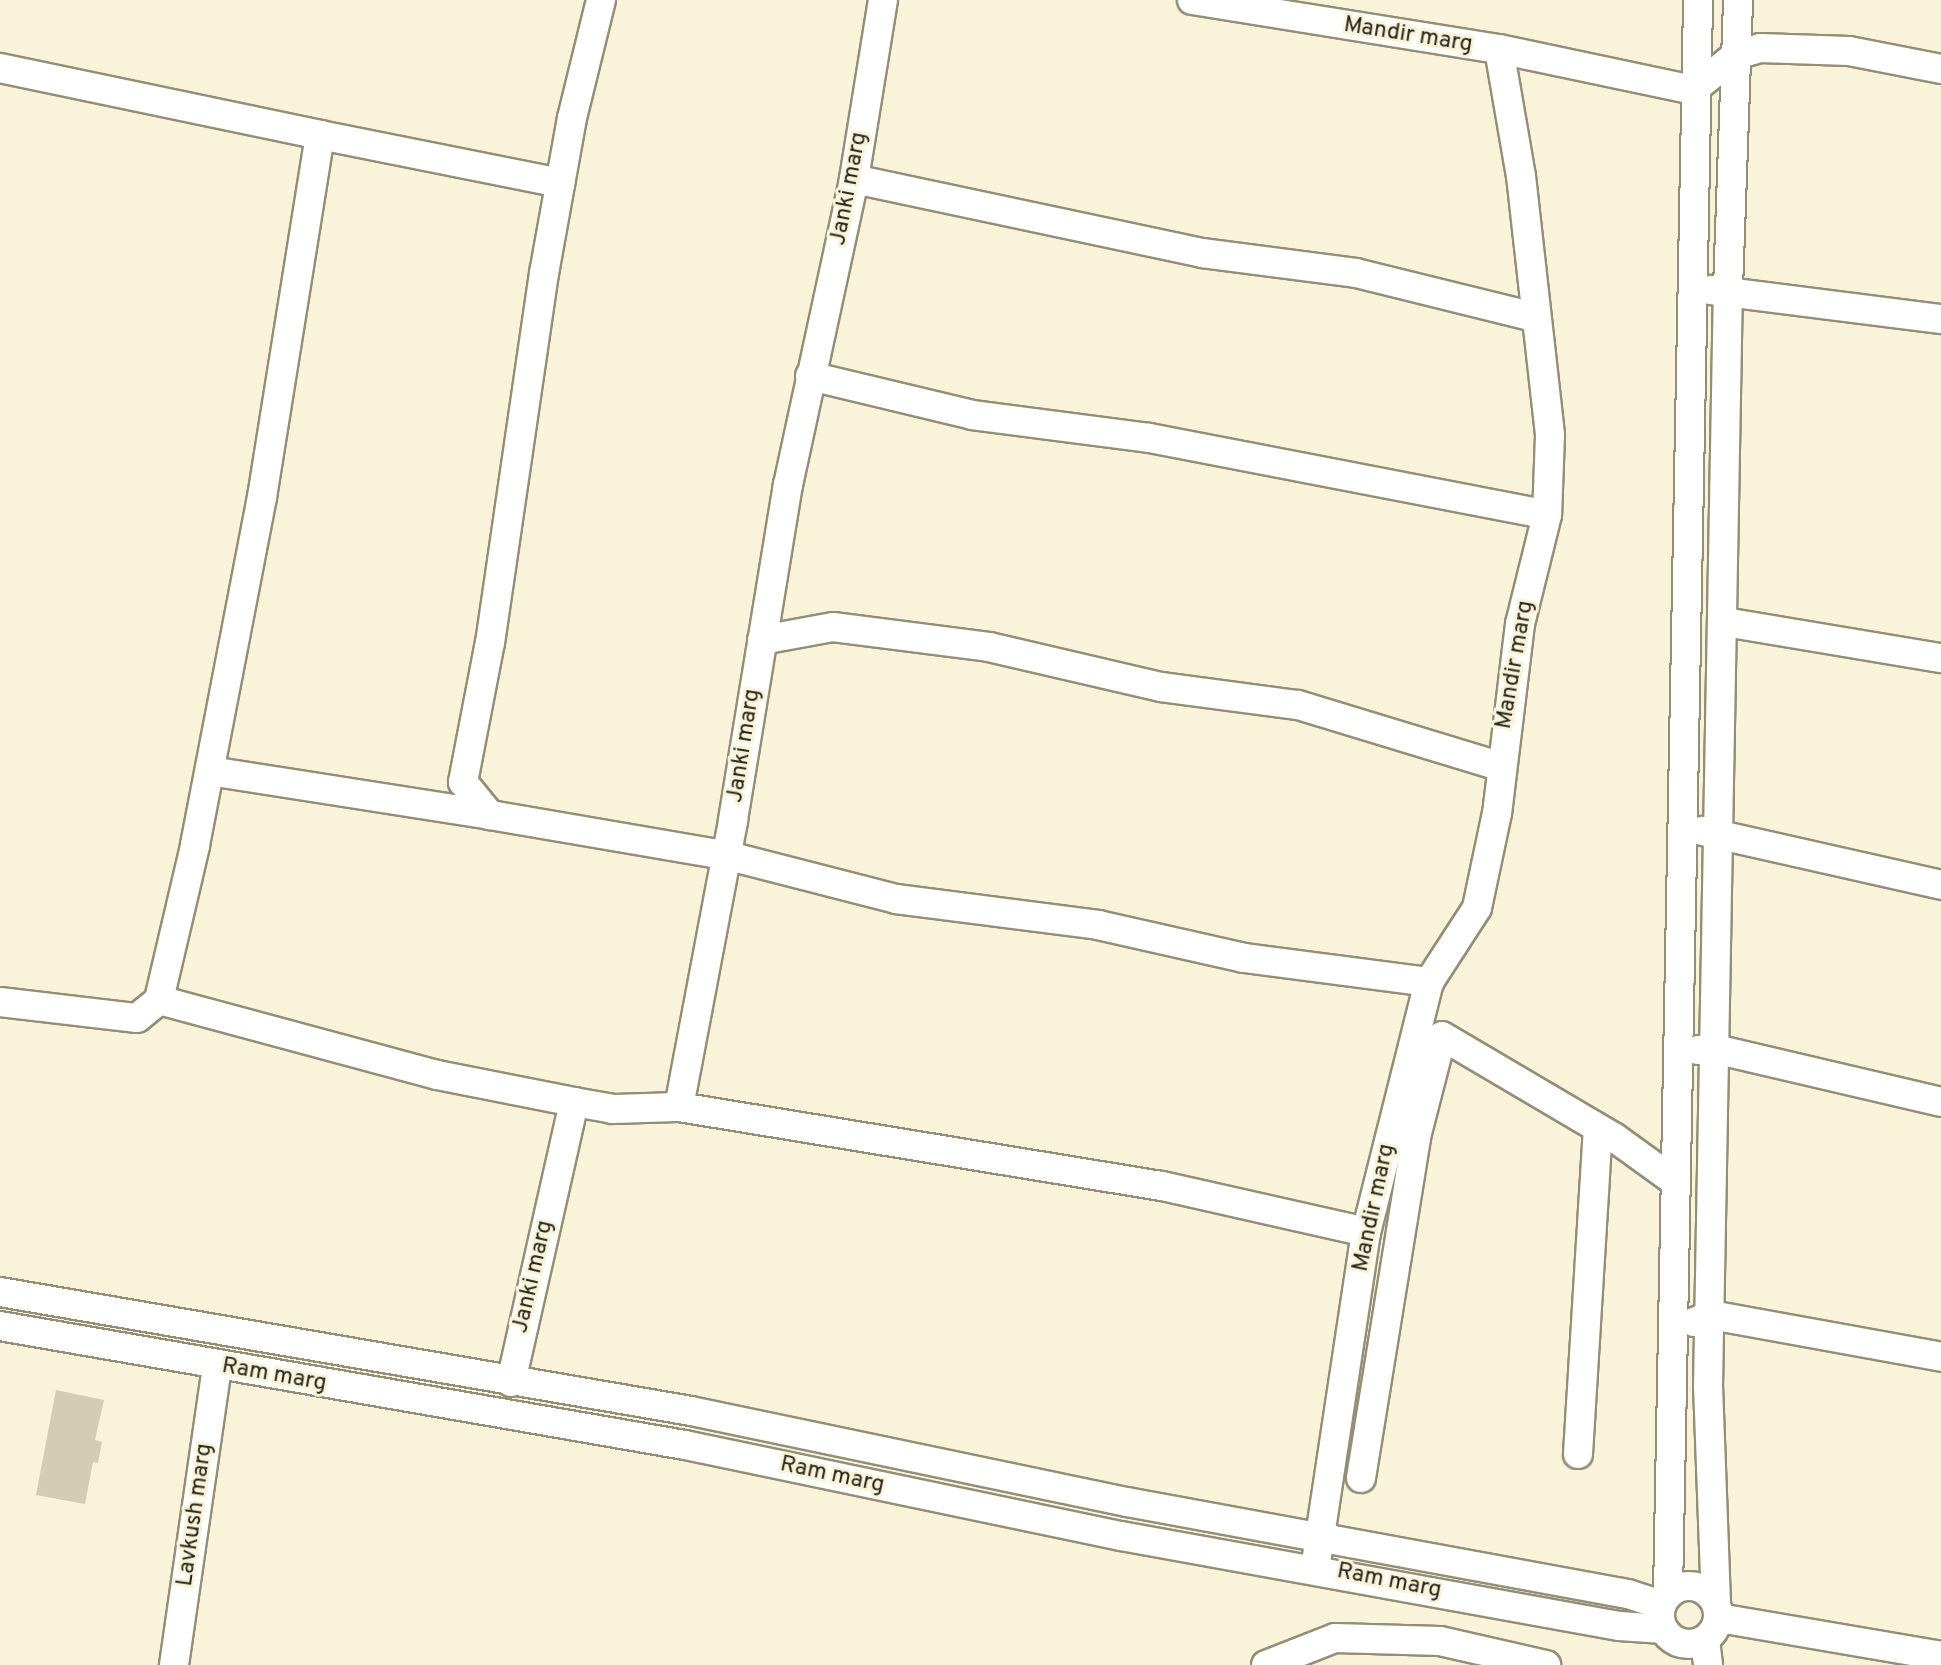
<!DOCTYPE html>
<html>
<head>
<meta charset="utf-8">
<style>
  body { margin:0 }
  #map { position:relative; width:1941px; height:1665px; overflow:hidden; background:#f9f4d9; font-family:Overpass,sans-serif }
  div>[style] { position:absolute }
  .building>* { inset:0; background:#d2cdb3 }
  .roads { filter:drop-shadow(2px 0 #938e75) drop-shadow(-2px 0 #938e75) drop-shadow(0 2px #938e75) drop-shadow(0 -2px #938e75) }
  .minor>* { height:28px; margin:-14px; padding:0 14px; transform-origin:14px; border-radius:14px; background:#fff }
  .minor>.ring { margin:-14px; padding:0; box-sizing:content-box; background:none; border:28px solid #fff; border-radius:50% }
  span { translate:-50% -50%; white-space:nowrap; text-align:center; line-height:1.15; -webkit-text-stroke:6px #f9f4d9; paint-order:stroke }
  .street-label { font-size:23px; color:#26241a }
</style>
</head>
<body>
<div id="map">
  <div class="building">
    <i style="clip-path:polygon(56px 1390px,104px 1400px,95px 1440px,102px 1442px,98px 1463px,93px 1462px,85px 1504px,36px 1495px)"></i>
  </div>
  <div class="roads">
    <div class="minor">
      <i style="left:601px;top:0;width:122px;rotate:103.8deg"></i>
      <i style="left:572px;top:118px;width:158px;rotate:100.2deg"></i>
      <i style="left:544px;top:273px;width:373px;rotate:98.3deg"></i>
      <i style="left:490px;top:642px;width:143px;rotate:100.9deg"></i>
      <i style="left:463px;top:782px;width:43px;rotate:50.7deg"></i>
      <i style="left:490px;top:815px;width:238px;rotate:9.7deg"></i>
      <i style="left:725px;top:855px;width:177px;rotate:14.4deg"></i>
      <i style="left:896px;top:899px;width:204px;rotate:7.3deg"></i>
      <i style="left:1098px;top:925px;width:150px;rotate:12.7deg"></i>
      <i style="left:1244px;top:958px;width:187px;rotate:7.4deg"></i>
      <i style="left:1192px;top:0;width:311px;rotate:9.1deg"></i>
      <i style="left:1499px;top:49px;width:129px;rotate:80.2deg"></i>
      <i style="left:1521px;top:176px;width:261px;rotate:83.6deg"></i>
      <i style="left:1550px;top:435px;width:80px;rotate:92.1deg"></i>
      <i style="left:1547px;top:515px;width:112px;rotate:103.9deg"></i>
      <i style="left:1520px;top:624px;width:190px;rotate:96.9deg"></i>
      <i style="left:1497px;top:813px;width:97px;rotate:101.9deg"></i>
      <i style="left:1477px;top:908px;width:88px;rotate:123deg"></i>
      <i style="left:1429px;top:982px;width:258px;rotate:104.1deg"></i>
      <i style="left:1366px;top:1232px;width:340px;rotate:98.6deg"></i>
      <i style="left:1499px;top:49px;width:198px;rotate:11.9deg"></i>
      <i style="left:1693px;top:90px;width:55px;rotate:-39.1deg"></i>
      <i style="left:1736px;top:55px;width:25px;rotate:-16deg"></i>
      <i style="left:1760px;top:48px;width:89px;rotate:1.9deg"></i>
      <i style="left:1849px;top:51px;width:94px;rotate:11.1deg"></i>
      <i style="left:0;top:68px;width:327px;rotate:11.8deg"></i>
      <i style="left:320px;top:135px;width:367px;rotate:99.1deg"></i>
      <i style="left:262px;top:497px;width:355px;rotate:100.9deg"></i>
      <i style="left:195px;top:846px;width:158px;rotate:103.2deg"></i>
      <i style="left:320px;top:135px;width:245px;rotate:11.3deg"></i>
      <i style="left:854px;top:179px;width:356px;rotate:12deg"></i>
      <i style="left:1202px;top:253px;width:155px;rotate:7.4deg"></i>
      <i style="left:1356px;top:273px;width:183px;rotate:13.9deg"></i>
      <i style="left:1711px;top:290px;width:232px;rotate:7.2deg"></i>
      <i style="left:810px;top:376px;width:167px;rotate:13.5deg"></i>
      <i style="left:972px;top:415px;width:178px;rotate:7.4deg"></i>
      <i style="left:1149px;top:438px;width:405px;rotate:10.9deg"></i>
      <i style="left:1725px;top:622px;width:219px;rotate:9.5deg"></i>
      <i style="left:762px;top:640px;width:72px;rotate:-10.4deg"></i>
      <i style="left:833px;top:627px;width:157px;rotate:7.3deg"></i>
      <i style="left:989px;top:647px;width:177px;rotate:13.1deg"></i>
      <i style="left:1161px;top:687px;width:138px;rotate:7.5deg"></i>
      <i style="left:1298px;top:705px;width:210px;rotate:16.9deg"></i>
      <i style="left:210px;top:771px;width:283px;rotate:8.9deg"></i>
      <i style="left:1702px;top:831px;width:245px;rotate:12.7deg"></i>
      <i style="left:0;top:1002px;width:138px;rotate:6.7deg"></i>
      <i style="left:137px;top:1018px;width:28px;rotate:-39deg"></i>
      <i style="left:159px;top:1000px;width:288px;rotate:15.1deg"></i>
      <i style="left:437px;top:1075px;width:140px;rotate:11.1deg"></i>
      <i style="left:1698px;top:1050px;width:17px;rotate:-3deg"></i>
      <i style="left:1715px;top:1049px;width:232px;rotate:13.2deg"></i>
      <i style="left:679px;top:1107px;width:489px;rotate:9.3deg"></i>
      <i style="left:1162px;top:1186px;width:209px;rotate:12.7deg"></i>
      <i style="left:0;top:1292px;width:701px;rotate:9.77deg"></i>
      <i style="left:691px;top:1411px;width:445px;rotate:11.8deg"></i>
      <i style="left:1127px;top:1502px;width:509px;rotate:10.41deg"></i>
      <i style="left:1628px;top:1594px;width:35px;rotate:18deg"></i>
      <i style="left:1694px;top:1322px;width:18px;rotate:-22deg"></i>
      <i style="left:1711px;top:1315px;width:234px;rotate:10.3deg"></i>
      <i style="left:0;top:1326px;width:695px;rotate:9.86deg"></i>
      <i style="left:685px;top:1445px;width:445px;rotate:11.8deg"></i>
      <i style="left:1121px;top:1536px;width:506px;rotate:10.24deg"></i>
      <i style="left:1619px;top:1626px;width:44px;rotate:3.9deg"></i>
      <i style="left:511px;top:1382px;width:287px;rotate:-77.3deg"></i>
      <i style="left:574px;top:1102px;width:39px;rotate:10deg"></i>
      <i style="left:612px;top:1109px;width:67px;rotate:-1.7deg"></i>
      <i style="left:679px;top:1107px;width:292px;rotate:-79.3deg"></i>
      <i style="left:733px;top:820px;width:339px;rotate:-80.7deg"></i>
      <i style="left:788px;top:485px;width:313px;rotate:-77.8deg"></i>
      <i style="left:854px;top:179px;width:181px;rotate:-80.8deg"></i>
      <i style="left:1578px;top:1454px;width:326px;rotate:-86.5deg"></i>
      <i style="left:1361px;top:1478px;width:345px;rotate:-80.8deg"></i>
      <i style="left:1416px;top:1137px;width:104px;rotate:-75.6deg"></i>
      <i style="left:1442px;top:1036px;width:201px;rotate:30.5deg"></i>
      <i style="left:1615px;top:1138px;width:72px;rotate:35.9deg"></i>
      <i class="ring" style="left:1660px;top:1586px;width:30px;height:30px"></i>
      <i style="left:1668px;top:1594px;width:1594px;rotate:-88.92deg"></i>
      <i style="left:1716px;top:1603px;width:216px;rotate:-92.1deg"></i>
      <i style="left:1708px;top:1387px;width:1098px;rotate:-88.96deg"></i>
      <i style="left:1728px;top:289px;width:289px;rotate:-88deg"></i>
      <i style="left:1719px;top:1618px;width:225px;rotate:9.7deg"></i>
      <i style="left:1705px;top:1640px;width:25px;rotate:83deg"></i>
      <i style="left:174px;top:1665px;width:302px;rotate:-81.8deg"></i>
      <i style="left:1266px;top:1665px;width:74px;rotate:-21.4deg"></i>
      <i style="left:1335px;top:1638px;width:105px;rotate:1.6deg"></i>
      <i style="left:1440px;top:1641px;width:109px;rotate:12.8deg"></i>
    </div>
  </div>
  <div class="street-label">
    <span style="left:1408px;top:36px;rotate:9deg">Mandir marg</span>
    <span style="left:850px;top:189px;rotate:-79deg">Janki marg</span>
    <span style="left:1516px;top:665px;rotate:-80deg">Mandir marg</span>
    <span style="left:745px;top:746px;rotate:-81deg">Janki marg</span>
    <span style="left:1375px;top:1208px;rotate:-78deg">Mandir marg</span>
    <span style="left:534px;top:1277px;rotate:-77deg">Janki marg</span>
    <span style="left:274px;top:1376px;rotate:10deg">Ram marg</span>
    <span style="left:832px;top:1476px;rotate:12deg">Ram marg</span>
    <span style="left:196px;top:1515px;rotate:-82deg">Lavkush marg</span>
    <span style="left:1389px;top:1582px;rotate:11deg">Ram marg</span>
  </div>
</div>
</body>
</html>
